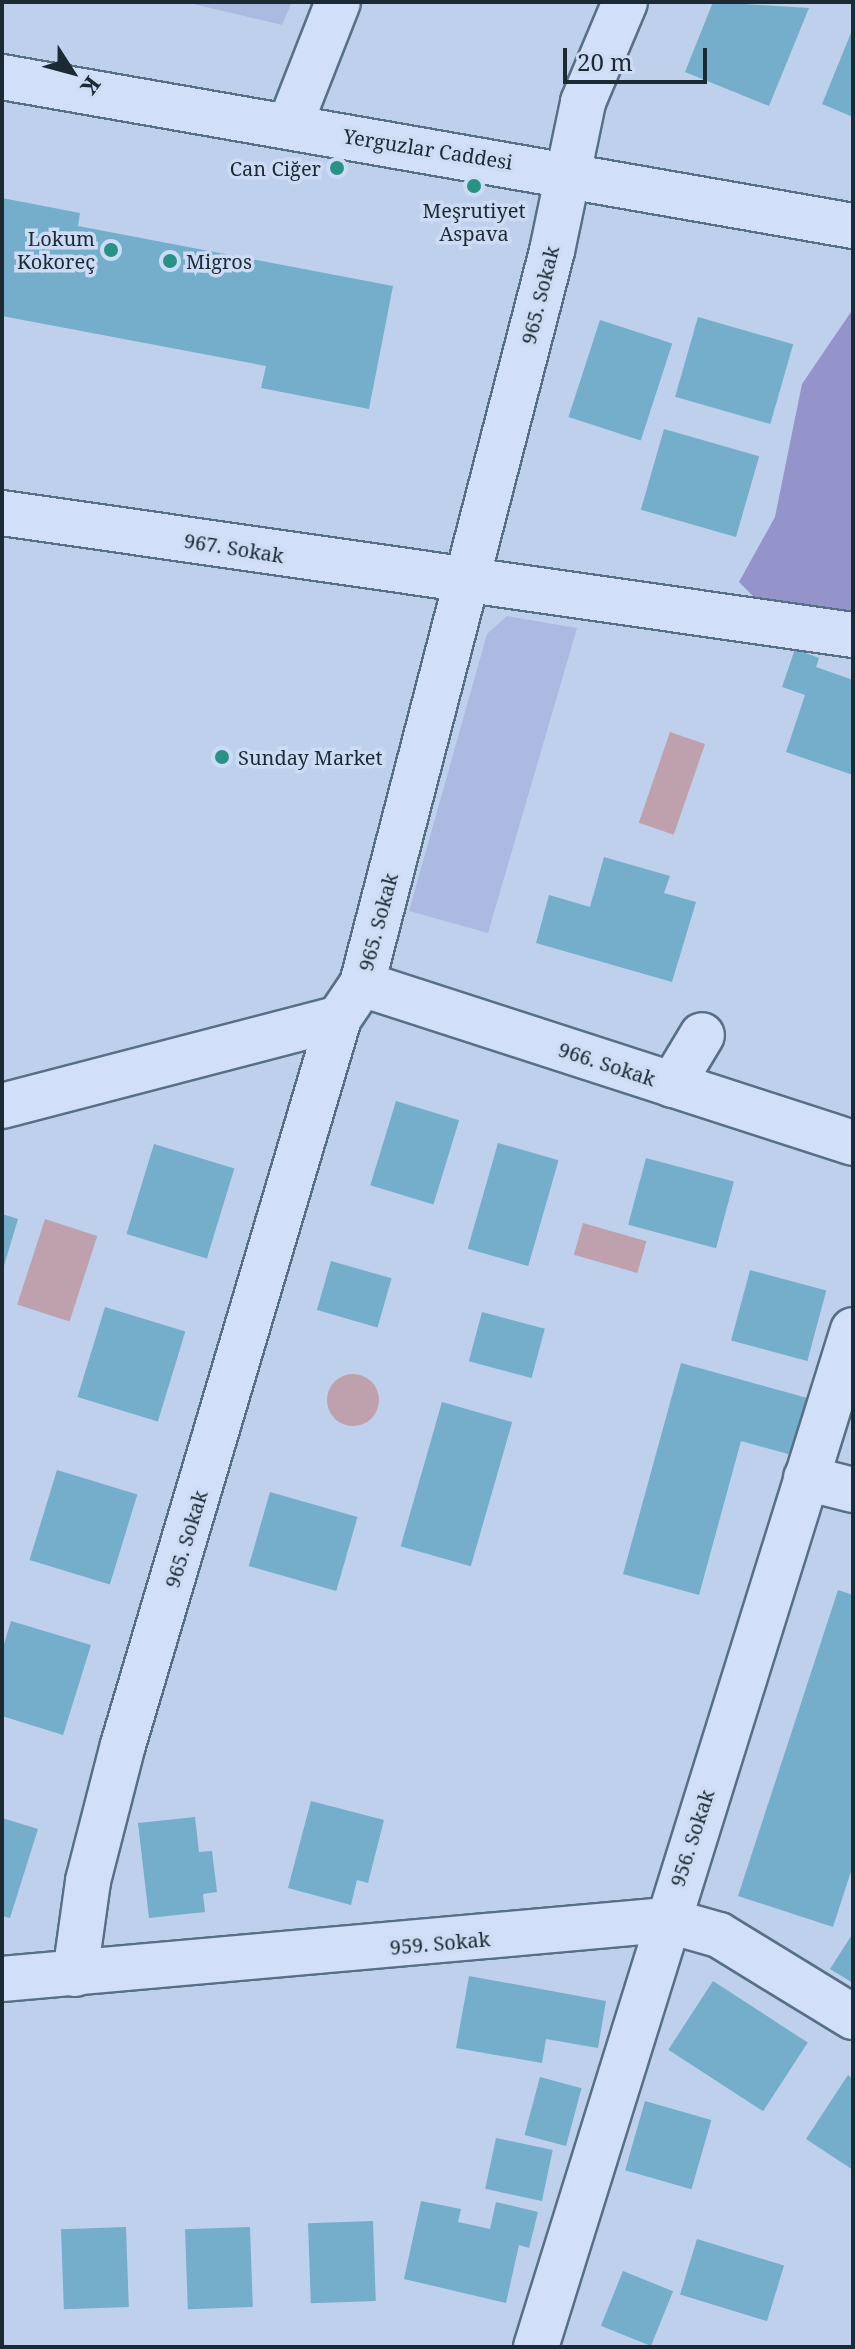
<!DOCTYPE html>
<html>
<head>
<meta charset="utf-8">
<style>
  body { margin:0 }
  #map { position:relative; width:855px; height:2349px; overflow:hidden; background:#bed0ec; font-family:"Noto Serif",serif }
  div>[style] { position:absolute }
  .farmland>* { inset:0; background:#acbae2 }
  .green>* { inset:0; background:#9493ca }
  .water>* { inset:0; background:#bea1ad; transform-origin:0 0 }
  .round { border-radius:50% }
  .building>* { inset:0; background:#74aeca; transform-origin:0 0 }
  .roads { filter:drop-shadow(2px 0 #577084) drop-shadow(-2px 0 #577084) drop-shadow(0 2px #577084) drop-shadow(0 -2px #577084) }
  .minor>* { height:44px; margin:-22px; padding:0 22px; transform-origin:22px; border-radius:22px; background:#d1e0f8 }
  .dots>* { width:22px; height:22px; translate:-50% -50%; box-sizing:border-box; border:4px solid #cddcf4; border-radius:50% }
  span { translate:-50% -50%; white-space:nowrap; text-align:center; line-height:1.15; -webkit-text-stroke:7px #cddcf4; paint-order:stroke }
  .street-label { font-size:20px; color:#1c2a34 }
  .poi-label { font-size:20px; color:#1c2a34 }
  .right { translate:-100% -50%; text-align:right }
  .left { translate:0 -50%; text-align:left }
  .frame { position:absolute; inset:0; border:4px solid #1c2a34; pointer-events:none }
  .north { position:absolute; left:32px; top:32px; width:80px; height:80px; -webkit-text-stroke:6px #cddcf4; paint-order:stroke; rotate:126deg; font-size:22px; font-weight:700; line-height:32px; text-align:center; color:#1c2a34 }
  .north::after { content:''; display:block; margin:auto; width:28px; height:36px; background:#1c2a34; clip-path:polygon(50% 0,100% 100%,50% 72%,0 100%) }
  .scale { position:absolute; left:563px; top:48px; width:144px; height:36px; box-sizing:border-box; border:4px solid #1c2a34; border-top:0; padding-left:10px; font-size:24px; line-height:28px; white-space:nowrap; color:#1c2a34; -webkit-text-stroke:6px #cddcf4; paint-order:stroke }
</style>
</head>
<body>
<div id="map">
  <div class="farmland">
    <i style="clip-path:polygon(185px 2px,292px 2px,282px 25px)"></i>
    <i style="clip-path:polygon(507px 616px,577px 628px,488px 933px,409px 911px,487px 634px)"></i>
  </div>
  <div class="green">
    <i style="clip-path:polygon(853px 309px,853px 620px,758px 601px,739px 582px,775px 517px,802px 384px)"></i>
  </div>
  <div class="water">
    <i style="left:670px;top:732px;width:37px;height:96px;rotate:19deg"></i>
    <i style="left:45px;top:1219px;width:55px;height:90px;rotate:18deg"></i>
    <i style="left:583px;top:1223px;width:66px;height:33px;rotate:16deg"></i>
    <i class="round" style="left:327px;top:1374px;width:52px;height:52px"></i>
  </div>
  <div class="building">
    <i style="clip-path:polygon(713px 2px,809px 8px,769px 106px,685px 72px)"></i>
    <i style="clip-path:polygon(853px 28px,853px 117px,822px 104px)"></i>
    <i style="clip-path:polygon(2px 198px,80px 213px,78px 226px,393px 286px,369px 409px,261px 388px,266px 366px,2px 316px)"></i>
    <i style="left:698px;top:317px;width:99px;height:83px;rotate:16deg"></i>
    <i style="left:600px;top:320px;width:76px;height:102px;rotate:18deg"></i>
    <i style="left:664px;top:429px;width:99px;height:84px;rotate:16deg"></i>
    <i style="clip-path:polygon(795px 649px,819px 658px,816px 667px,853px 680px,853px 775px,786px 752px,805px 695px,782px 687px)"></i>
    <i style="clip-path:polygon(604px 857px,670px 876px,664px 893px,696px 902px,672px 982px,536px 943px,549px 895px,590px 907px)"></i>
    <i style="left:396px;top:1101px;width:66px;height:88px;rotate:17deg"></i>
    <i style="left:498px;top:1143px;width:63px;height:110px;rotate:16deg"></i>
    <i style="left:154px;top:1144px;width:84px;height:94px;rotate:17deg"></i>
    <i style="left:646px;top:1158px;width:91px;height:69px;rotate:15deg"></i>
    <i style="clip-path:polygon(2px 1214px,18px 1219px,3px 1269px,2px 1269px)"></i>
    <i style="left:331px;top:1261px;width:63px;height:51px;rotate:16deg"></i>
    <i style="left:750px;top:1270px;width:79px;height:73px;rotate:15deg"></i>
    <i style="left:105px;top:1307px;width:84px;height:94px;rotate:17deg"></i>
    <i style="left:482px;top:1312px;width:65px;height:51px;rotate:15deg"></i>
    <i style="clip-path:polygon(681px 1363px,811px 1399px,795px 1456px,741px 1441px,699px 1595px,623px 1574px)"></i>
    <i style="left:442px;top:1402px;width:73px;height:150px;rotate:16deg"></i>
    <i style="left:57px;top:1470px;width:84px;height:94px;rotate:17deg"></i>
    <i style="left:270px;top:1492px;width:91px;height:77px;rotate:16deg"></i>
    <i style="clip-path:polygon(838px 1590px,853px 1595px,853px 1865px,833px 1927px,738px 1896px)"></i>
    <i style="clip-path:polygon(11px 1621px,91px 1645px,63px 1735px,2px 1716px,2px 1650px)"></i>
    <i style="clip-path:polygon(311px 1801px,384px 1820px,368px 1883px,357px 1880px,351px 1905px,288px 1888px)"></i>
    <i style="clip-path:polygon(195px 1817px,199px 1852px,212px 1851px,217px 1892px,203px 1894px,205px 1912px,149px 1918px,138px 1823px)"></i>
    <i style="clip-path:polygon(2px 1818px,38px 1829px,10px 1918px,2px 1916px)"></i>
    <i style="clip-path:polygon(853px 1933px,853px 1983px,830px 1969px)"></i>
    <i style="clip-path:polygon(469px 1976px,606px 2001px,598px 2048px,546px 2039px,542px 2063px,456px 2048px)"></i>
    <i style="left:713px;top:1981px;width:113px;height:82px;rotate:33deg"></i>
    <i style="clip-path:polygon(848px 2075px,853px 2079px,853px 2170px,806px 2139px)"></i>
    <i style="left:540px;top:2077px;width:43px;height:60px;rotate:15deg"></i>
    <i style="left:645px;top:2101px;width:69px;height:72px;rotate:16deg"></i>
    <i style="left:496px;top:2138px;width:58px;height:52px;rotate:12deg"></i>
    <i style="clip-path:polygon(421px 2201px,461px 2209px,458px 2222px,490px 2229px,496px 2202px,538px 2212px,529px 2248px,519px 2245px,506px 2303px,404px 2279px)"></i>
    <i style="left:373px;top:2221px;width:80px;height:65px;rotate:88deg"></i>
    <i style="left:126px;top:2227px;width:80px;height:65px;rotate:88deg"></i>
    <i style="left:250px;top:2227px;width:80px;height:65px;rotate:88deg"></i>
    <i style="left:697px;top:2239px;width:91px;height:58px;rotate:17deg"></i>
    <i style="left:623px;top:2271px;width:54px;height:59px;rotate:22deg"></i>
  </div>
  <div class="roads">
    <div class="minor">
      <i style="left:2px;top:77px;width:864px;rotate:9.93deg"></i>
      <i style="left:289px;top:127px;width:134px;rotate:-68.6deg"></i>
      <i style="left:2px;top:513px;width:860px;rotate:8.16deg"></i>
      <i style="left:362px;top:984px;width:516px;rotate:17.94deg"></i>
      <i style="left:672px;top:1085px;width:58px;rotate:-59deg"></i>
      <i style="left:2px;top:1106px;width:348px;rotate:-14.6deg"></i>
      <i style="left:806px;top:1478px;width:49px;rotate:14.3deg"></i>
      <i style="left:75px;top:1974px;width:94px;rotate:-82deg"></i>
      <i style="left:88px;top:1881px;width:140px;rotate:-75.6deg"></i>
      <i style="left:123px;top:1745px;width:758px;rotate:-73.45deg"></i>
      <i style="left:339px;top:1018px;width:41px;rotate:-55.9deg"></i>
      <i style="left:362px;top:984px;width:757px;rotate:-75.47deg"></i>
      <i style="left:552px;top:251px;width:152px;rotate:-78.2deg"></i>
      <i style="left:583px;top:102px;width:108px;rotate:-67.2deg"></i>
      <i style="left:2px;top:1979px;width:667px;rotate:-5.08deg"></i>
      <i style="left:666px;top:1920px;width:55px;rotate:15.8deg"></i>
      <i style="left:719px;top:1935px;width:157px;rotate:31.5deg"></i>
      <i style="left:536px;top:2347px;width:1065px;rotate:-72.69deg"></i>
    </div>
  </div>
  <div class="dots">
    <i style="left:337px;top:168px;background:#299287"></i>
    <i style="left:474px;top:186px;background:#299287"></i>
    <i style="left:111px;top:250px;background:#299287"></i>
    <i style="left:170px;top:261px;background:#299287"></i>
    <i style="left:222px;top:757px;background:#299287"></i>
  </div>
  <div class="street-label">
    <span style="left:428px;top:149px;rotate:9deg">Yerguzlar Caddesi</span>
    <span style="left:540px;top:295px;rotate:-76deg">965. Sokak</span>
    <span style="left:234px;top:548px;rotate:9deg">967. Sokak</span>
    <span style="left:378px;top:922px;rotate:-75deg">965. Sokak</span>
    <span style="left:607px;top:1064px;rotate:18deg">966. Sokak</span>
    <span style="left:186px;top:1539px;rotate:-73deg">965. Sokak</span>
    <span style="left:692px;top:1838px;rotate:-72deg">956. Sokak</span>
    <span style="left:440px;top:1943px;rotate:-5deg">959. Sokak</span>
  </div>
  <div class="poi-label">
    <span class="right" style="left:321px;top:168px">Can Ciğer</span>
    <span style="left:474px;top:222px">Meşrutiyet<br>Aspava</span>
    <span class="right" style="left:95px;top:250px">Lokum<br>Kokoreç</span>
    <span class="left" style="left:186px;top:261px">Migros</span>
    <span class="left" style="left:238px;top:757px">Sunday Market</span>
  </div>
  <div class="frame"></div>
  <div class="north">K</div>
  <div class="scale">20 m</div>
</div>
</body>
</html>
